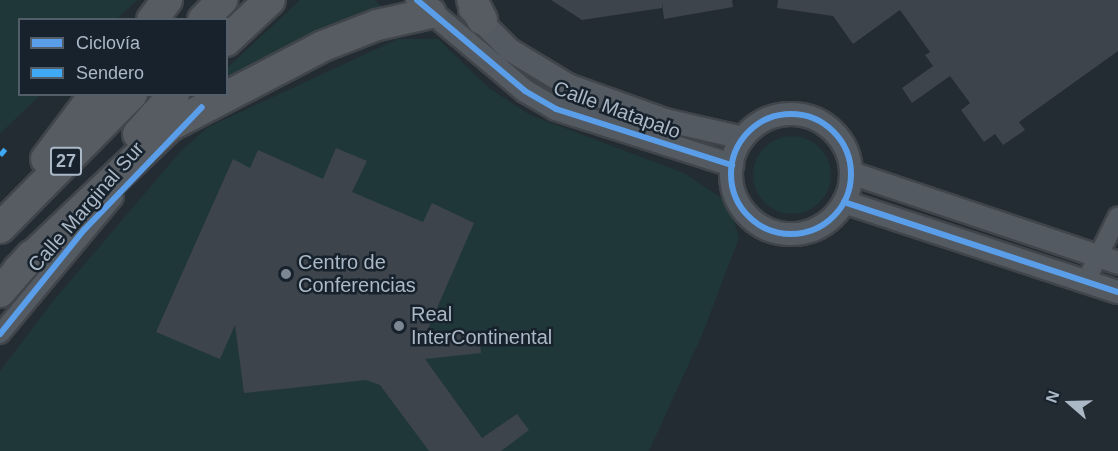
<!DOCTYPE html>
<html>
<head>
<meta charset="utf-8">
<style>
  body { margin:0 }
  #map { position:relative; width:1118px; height:451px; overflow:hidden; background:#232b33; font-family:Helvetica,sans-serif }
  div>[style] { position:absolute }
  .green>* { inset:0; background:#203739 }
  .round { border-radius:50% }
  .building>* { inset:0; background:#3d444b }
  .roads { filter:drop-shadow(2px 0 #40454b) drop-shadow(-2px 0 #40454b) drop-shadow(0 2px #40454b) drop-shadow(0 -2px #40454b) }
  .minor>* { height:18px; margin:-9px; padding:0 9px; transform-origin:9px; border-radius:9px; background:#535a61 }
  .tertiary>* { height:22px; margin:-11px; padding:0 11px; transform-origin:11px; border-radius:11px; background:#535a61 }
  .tertiary>.ring { margin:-11px; padding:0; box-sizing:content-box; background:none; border:22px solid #535a61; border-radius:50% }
  .trunk>* { height:30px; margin:-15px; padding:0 15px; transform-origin:15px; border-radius:15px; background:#575c62 }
  .quiet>* { height:4.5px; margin-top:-2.25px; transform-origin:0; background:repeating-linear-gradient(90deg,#3fa9f5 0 9px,transparent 0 13.5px) }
  .cycleway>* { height:6px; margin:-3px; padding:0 3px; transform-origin:3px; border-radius:3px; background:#5a9eea }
  .cycleway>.ring { margin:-3px; padding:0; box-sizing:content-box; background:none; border:6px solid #5a9eea; border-radius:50% }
  .dots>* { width:16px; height:16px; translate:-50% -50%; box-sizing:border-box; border:3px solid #17222d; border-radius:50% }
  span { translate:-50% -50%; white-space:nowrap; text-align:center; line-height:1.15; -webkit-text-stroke:5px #17222d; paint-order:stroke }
  .shield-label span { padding:2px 4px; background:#17222d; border:2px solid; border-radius:4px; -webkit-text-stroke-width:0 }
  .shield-label { font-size:18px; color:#abb8c6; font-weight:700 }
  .street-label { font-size:20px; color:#abb8c6 }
  .poi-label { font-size:20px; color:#abb8c6 }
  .left { translate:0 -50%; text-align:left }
  .legend { position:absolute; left:18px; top:18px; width:210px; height:78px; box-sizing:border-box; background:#17222d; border:2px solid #525e6a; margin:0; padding:8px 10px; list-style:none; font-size:18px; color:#abb8c6 }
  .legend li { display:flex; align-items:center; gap:12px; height:30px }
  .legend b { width:30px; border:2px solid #525e6a }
  .north { position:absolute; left:1040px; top:373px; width:60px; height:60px; -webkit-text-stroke:4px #17222d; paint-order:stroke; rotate:290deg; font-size:16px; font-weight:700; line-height:24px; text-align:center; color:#abb8c6 }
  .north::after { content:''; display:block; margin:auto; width:21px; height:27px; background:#abb8c6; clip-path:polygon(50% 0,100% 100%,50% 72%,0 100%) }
</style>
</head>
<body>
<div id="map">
  <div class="green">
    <i style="clip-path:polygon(0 0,137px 0,117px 19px,20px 20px,20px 94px,40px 95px,0 134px)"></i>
    <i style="clip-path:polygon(300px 0,375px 0,385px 9px,227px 86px,226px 69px)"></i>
    <i style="clip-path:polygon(398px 39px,438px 39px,489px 88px,530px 115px,684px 173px,729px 203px,739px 238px,702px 335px,649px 451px,0 451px,0 371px,53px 301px,181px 151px,208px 127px)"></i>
    <i class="round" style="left:753px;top:136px;width:78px;height:78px"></i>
  </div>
  <div class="building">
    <i style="clip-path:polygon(551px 0,732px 0,733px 7px,664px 19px,662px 3px,662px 8px,582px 20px)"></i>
    <i style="clip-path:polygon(778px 0,1118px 0,1118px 51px,1019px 122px,1025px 130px,1003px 145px,995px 134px,984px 142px,961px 110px,970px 103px,950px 76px,912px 103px,902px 88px,933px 66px,925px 55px,930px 52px,900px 10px,853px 44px,833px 16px,777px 8px)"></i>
    <i style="clip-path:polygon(336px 148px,367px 161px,352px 192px,423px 222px,432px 203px,474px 223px,424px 338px,479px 331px,481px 353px,425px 359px,482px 438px,517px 414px,529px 430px,501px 451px,429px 451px,380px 385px,366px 380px,244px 393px,235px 325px,220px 359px,156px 332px,233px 159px,250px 168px,258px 150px,323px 179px)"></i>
  </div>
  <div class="roads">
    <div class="minor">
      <i style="left:1086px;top:281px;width:72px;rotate:-63.8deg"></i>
      <i style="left:0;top:334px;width:178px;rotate:-50.2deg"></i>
    </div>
    <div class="tertiary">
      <i style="left:417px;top:0;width:141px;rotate:40.1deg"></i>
      <i style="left:525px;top:91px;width:36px;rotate:30deg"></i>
      <i style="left:556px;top:109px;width:185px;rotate:17.7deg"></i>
      <i style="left:470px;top:10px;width:57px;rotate:45deg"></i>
      <i style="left:510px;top:50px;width:68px;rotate:31.1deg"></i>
      <i style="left:568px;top:85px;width:103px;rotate:19.8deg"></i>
      <i style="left:665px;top:120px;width:80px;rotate:13deg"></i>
      <i class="ring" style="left:731px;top:114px;width:98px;height:98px"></i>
      <i style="left:851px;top:173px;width:282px;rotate:18.6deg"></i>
      <i style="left:844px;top:202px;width:288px;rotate:18.2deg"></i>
    </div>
    <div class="trunk">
      <i style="left:472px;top:0;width:22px;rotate:63deg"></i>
      <i style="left:152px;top:20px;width:25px;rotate:-53deg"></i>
      <i style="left:203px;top:20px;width:28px;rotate:-46deg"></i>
      <i style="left:226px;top:41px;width:60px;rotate:-43deg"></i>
      <i style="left:138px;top:134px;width:54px;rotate:-48deg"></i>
      <i style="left:46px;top:159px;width:81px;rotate:-53deg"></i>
      <i style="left:0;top:228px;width:188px;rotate:-45.4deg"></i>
      <i style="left:18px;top:270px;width:209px;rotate:-43.5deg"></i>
      <i style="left:170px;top:126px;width:173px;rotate:-27.6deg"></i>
      <i style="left:323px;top:46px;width:58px;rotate:-21.3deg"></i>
      <i style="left:377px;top:25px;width:55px;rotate:-12.5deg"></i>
      <i style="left:0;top:292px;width:48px;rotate:-49.3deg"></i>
    </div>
  </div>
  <div class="quiet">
    <i style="left:0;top:155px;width:8px;rotate:-50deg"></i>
  </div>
  <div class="cycleway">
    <i style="left:417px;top:0;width:141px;rotate:40.1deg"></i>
    <i style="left:525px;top:91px;width:36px;rotate:30deg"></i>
    <i style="left:556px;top:109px;width:185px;rotate:17.7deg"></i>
    <i class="ring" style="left:731px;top:114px;width:114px;height:114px"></i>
    <i style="left:844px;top:202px;width:288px;rotate:18.2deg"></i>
    <i style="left:0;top:334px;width:134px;rotate:-51.1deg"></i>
    <i style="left:84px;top:230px;width:170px;rotate:-46.2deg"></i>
  </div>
  <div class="dots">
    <i style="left:286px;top:274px;background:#7b8793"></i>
    <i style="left:399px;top:326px;background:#7b8793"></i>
  </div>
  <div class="shield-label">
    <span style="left:66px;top:161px">27</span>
  </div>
  <div class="street-label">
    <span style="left:617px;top:110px;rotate:20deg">Calle Matapalo</span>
    <span style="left:86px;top:207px;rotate:-49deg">Calle Marginal Sur</span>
  </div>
  <div class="poi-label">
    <span class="left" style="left:298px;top:274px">Centro de<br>Conferencias</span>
    <span class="left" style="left:411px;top:326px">Real<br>InterContinental</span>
  </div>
  <ul class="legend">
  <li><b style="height:8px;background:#5a9eea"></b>Ciclovía</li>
  <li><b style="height:8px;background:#3fa9f5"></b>Sendero</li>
  </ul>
  <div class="north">N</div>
</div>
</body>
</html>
